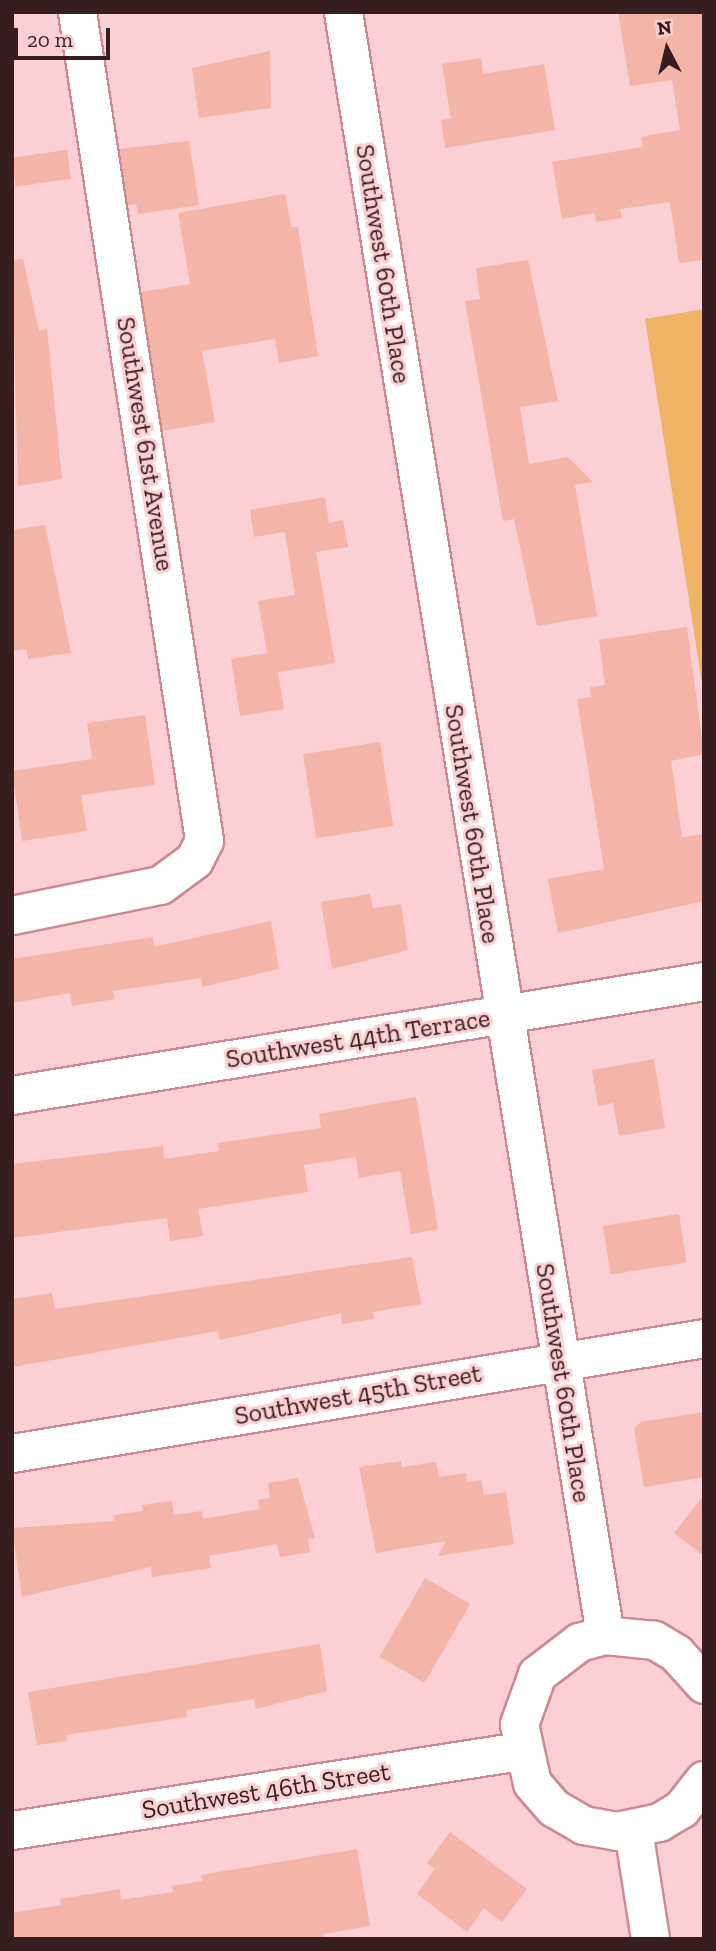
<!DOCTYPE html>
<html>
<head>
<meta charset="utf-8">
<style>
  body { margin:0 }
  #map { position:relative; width:716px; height:1951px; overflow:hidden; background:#fbcfd3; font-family:"Zilla Slab",serif }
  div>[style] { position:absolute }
  .green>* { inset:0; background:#efb366 }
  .building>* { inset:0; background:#f4b4a8; transform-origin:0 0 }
  .roads { filter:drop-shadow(2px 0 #cd8992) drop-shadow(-2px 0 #cd8992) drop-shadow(0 2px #cd8992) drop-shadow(0 -2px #cd8992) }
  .street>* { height:37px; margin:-18.5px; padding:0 18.5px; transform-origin:18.5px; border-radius:18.5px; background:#fff }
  span { translate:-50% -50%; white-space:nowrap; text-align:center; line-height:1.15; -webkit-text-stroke:6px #fbcfd3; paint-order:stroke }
  .street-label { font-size:26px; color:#371d20 }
  .frame { position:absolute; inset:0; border:14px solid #371d20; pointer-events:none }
  .north { position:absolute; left:632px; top:14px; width:70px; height:70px; -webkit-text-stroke:5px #fbcfd3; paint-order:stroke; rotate:353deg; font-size:19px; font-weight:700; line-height:28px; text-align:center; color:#371d20 }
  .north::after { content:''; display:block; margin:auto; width:24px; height:32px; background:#371d20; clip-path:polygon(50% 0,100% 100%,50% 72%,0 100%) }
  .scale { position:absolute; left:14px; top:28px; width:96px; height:32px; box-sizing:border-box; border:4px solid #371d20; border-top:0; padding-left:9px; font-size:21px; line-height:24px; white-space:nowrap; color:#371d20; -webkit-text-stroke:5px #fbcfd3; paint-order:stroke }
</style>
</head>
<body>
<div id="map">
  <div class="green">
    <i style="clip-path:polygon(704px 309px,704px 696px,645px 319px)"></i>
  </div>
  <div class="building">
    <i style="clip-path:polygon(618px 12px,704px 12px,704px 260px,679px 263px,670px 202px,620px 209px,622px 218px,596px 222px,595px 213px,562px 219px,552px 162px,643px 147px,641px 137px,680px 130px,672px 80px,630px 86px)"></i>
    <i style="clip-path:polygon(270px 51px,271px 108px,199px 118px,192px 68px)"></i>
    <i style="clip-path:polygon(481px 58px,483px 74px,544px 64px,555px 130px,445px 148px,441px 120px,451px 119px,442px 64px)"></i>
    <i style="clip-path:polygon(189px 141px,199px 205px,138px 214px,136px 204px,128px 205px,119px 149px)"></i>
    <i style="left:67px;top:150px;width:29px;height:56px;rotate:82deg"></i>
    <i style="clip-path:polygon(285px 194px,291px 227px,298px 227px,318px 356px,279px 363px,275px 339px,202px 351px,215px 422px,162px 431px,141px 292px,190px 284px,178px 213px)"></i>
    <i style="clip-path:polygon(23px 259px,39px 331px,47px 329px,62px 479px,18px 486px,12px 260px)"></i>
    <i style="clip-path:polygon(528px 260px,558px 401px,520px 407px,529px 464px,568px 457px,593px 482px,575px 485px,597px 616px,537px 626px,514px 519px,503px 521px,465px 301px,480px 299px,476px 268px)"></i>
    <i style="clip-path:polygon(325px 497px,329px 523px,343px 520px,348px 547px,316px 552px,335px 663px,278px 672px,284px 709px,240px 716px,231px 659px,267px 653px,258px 601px,295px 595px,285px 532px,254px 537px,250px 510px)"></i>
    <i style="clip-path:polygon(45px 525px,71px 653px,28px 659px,26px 649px,12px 651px,12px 530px)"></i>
    <i style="clip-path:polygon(687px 627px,704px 754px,671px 761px,682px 837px,704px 834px,704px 901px,558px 933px,548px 879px,604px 869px,577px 699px,591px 697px,590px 687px,605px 685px,599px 640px)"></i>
    <i style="clip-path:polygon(145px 715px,155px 785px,81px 795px,87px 831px,22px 841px,12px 771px,92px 759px,87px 723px)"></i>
    <i style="left:380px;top:742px;width:85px;height:78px;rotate:81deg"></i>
    <i style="clip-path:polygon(370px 894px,373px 908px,401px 904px,408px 950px,332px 969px,321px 902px)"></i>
    <i style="clip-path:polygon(271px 921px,279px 969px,202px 987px,201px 978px,113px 991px,115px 999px,72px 1006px,70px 993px,12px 1003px,12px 959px,153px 937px,154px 947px)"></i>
    <i style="clip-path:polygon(654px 1059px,665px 1128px,619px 1136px,613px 1103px,598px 1106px,592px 1070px)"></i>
    <i style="clip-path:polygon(416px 1097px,438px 1229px,411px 1234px,400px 1171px,359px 1178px,356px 1157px,304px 1165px,308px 1192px,198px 1209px,203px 1236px,170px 1241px,167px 1218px,12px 1238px,12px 1164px,163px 1146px,164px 1159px,219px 1151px,218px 1143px,321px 1128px,319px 1114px)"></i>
    <i style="left:679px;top:1214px;width:49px;height:77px;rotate:81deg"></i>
    <i style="clip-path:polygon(412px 1257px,421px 1304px,373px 1312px,374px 1319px,342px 1324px,341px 1313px,220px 1340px,218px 1331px,12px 1367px,12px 1299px,52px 1293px,55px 1309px)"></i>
    <i style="clip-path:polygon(704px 1412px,704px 1477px,644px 1487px,634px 1429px,641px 1422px)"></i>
    <i style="clip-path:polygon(401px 1461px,402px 1467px,436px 1462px,439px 1477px,466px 1473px,467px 1482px,481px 1480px,484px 1495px,506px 1492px,514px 1544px,438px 1556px,446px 1541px,376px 1553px,359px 1467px)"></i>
    <i style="clip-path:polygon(298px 1478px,315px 1538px,308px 1539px,310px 1552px,280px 1557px,277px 1544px,209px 1556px,211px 1568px,152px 1577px,151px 1567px,22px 1597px,12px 1528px,115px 1521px,114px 1515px,143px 1511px,142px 1505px,172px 1501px,174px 1515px,202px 1511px,203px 1519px,259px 1509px,258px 1500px,270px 1498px,268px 1483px)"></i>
    <i style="clip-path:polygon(704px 1495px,704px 1556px,674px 1533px)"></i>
    <i style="left:425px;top:1578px;width:52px;height:91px;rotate:30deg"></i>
    <i style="clip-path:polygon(320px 1644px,327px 1691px,256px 1709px,254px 1699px,186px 1710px,187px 1717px,66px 1735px,67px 1741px,37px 1745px,28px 1692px)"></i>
    <i style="clip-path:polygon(450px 1832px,527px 1889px,502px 1922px,484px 1908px,467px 1932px,417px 1894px,435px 1869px,427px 1863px)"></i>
    <i style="clip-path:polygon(357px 1849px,370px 1926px,323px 1934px,324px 1939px,12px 1939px,12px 1913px,61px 1905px,60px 1899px,120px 1889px,121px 1900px,173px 1892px,172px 1886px,203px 1881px,201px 1875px)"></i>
  </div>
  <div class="roads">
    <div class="street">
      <i style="left:343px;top:12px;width:1644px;rotate:80.83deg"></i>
      <i style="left:12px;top:915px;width:151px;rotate:-11.5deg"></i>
      <i style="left:160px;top:885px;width:42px;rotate:-36.3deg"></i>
      <i style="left:194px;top:860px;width:22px;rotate:-63deg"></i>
      <i style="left:204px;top:840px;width:838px;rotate:-98.72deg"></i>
      <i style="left:12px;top:1095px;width:701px;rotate:-9.35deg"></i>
      <i style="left:12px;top:1453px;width:701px;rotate:-9.44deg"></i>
      <i style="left:704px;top:1684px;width:42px;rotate:-132.1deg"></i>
      <i style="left:676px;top:1653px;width:26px;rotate:-149deg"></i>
      <i style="left:654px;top:1640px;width:49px;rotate:-174.2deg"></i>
      <i style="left:605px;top:1635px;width:27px;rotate:165deg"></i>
      <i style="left:579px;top:1642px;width:53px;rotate:142.7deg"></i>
      <i style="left:537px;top:1674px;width:53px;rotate:109.8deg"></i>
      <i style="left:519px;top:1724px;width:60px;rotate:77.6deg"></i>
      <i style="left:532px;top:1783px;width:33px;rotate:49deg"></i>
      <i style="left:554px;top:1808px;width:34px;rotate:30deg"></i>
      <i style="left:583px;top:1825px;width:34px;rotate:10deg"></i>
      <i style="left:616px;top:1831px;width:44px;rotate:-11.8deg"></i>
      <i style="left:659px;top:1822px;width:26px;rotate:-31deg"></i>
      <i style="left:681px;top:1809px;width:37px;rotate:-52deg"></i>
      <i style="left:12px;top:1830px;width:514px;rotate:-8.84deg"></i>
      <i style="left:633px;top:1830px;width:110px;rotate:81.1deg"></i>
    </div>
  </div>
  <div class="street-label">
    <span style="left:383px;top:264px;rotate:81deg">Southwest 60th Place</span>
    <span style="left:145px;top:444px;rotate:81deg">Southwest 61st Avenue</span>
    <span style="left:472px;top:824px;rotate:81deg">Southwest 60th Place</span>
    <span style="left:358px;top:1039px;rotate:-9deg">Southwest 44th Terrace</span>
    <span style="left:563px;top:1383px;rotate:81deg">Southwest 60th Place</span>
    <span style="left:358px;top:1395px;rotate:-10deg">Southwest 45th Street</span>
    <span style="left:266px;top:1791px;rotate:-9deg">Southwest 46th Street</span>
  </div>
  <div class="frame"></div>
  <div class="north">N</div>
  <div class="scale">20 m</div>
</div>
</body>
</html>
